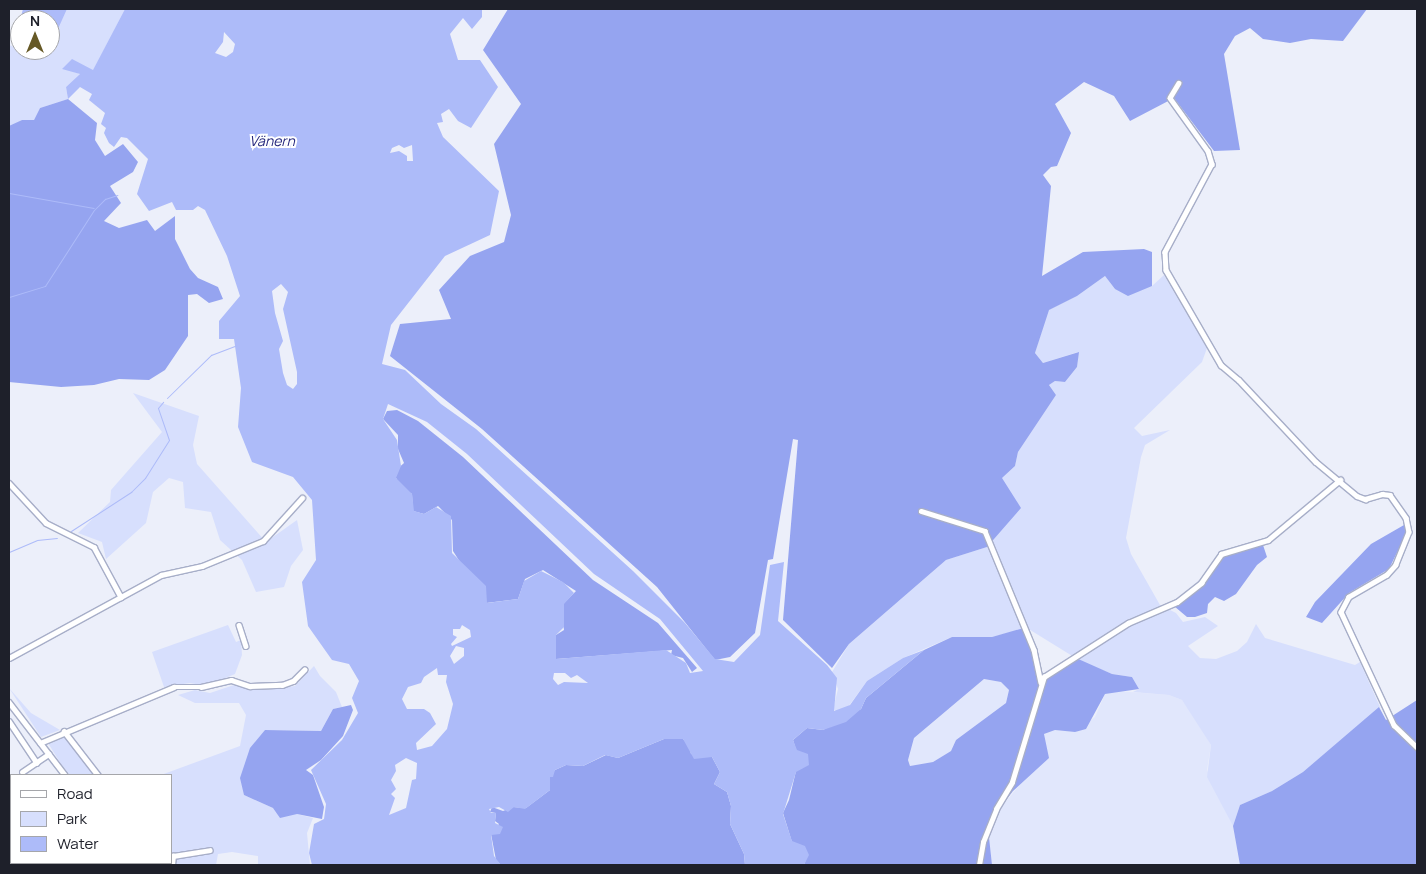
<!DOCTYPE html>
<html>
<head>
<meta charset="utf-8">
<style>
  body { margin:0 }
  #map { position:relative; width:1426px; height:874px; overflow:hidden; background:#eceffa; font-family:Manrope,sans-serif }
  div>[style] { position:absolute }
  .built>* { inset:0; background:#e1e7fc }
  .green>* { inset:0; background:#d7dffd }
  .forest>* { inset:0; background:#95a4f0 }
  .water>* { inset:0; background:#adbbf9 }
  .stream>* { height:1px; margin:-0.5px; padding:0 0.5px; transform-origin:0.5px; border-radius:0.5px; background:#adbbf9 }
  .roads { filter:drop-shadow(1px 0 #a7aec8) drop-shadow(-1px 0 #a7aec8) drop-shadow(0 1px #a7aec8) drop-shadow(0 -1px #a7aec8) }
  .minor>* { height:4.5px; margin:-2.25px; padding:0 2.25px; transform-origin:2.25px; border-radius:2.25px; background:#fff }
  .rail>* { height:3px; margin-top:-1.5px; transform-origin:0; background:repeating-linear-gradient(90deg,#fff 0 4px,#454751 0 8px); box-sizing:border-box; border-block:1px solid #454751 }
  span { translate:-50% -50%; white-space:nowrap; text-align:center; line-height:1.15; -webkit-text-stroke:4px #fff; paint-order:stroke }
  .water-label { font-size:14px; color:#25277c; font-style:italic }
  .frame { position:absolute; inset:0; border:10px solid #1e202a; pointer-events:none }
  .legend { position:absolute; left:10px; top:774px; width:162px; height:90px; box-sizing:border-box; background:#fff; border:1px solid #a5a6aa; margin:0; padding:6px 9px; list-style:none; font-size:15px; color:#1e202a }
  .legend li { display:flex; align-items:center; gap:10px; height:25px }
  .legend b { width:25px; border:1px solid #a5a6aa }
  .north { position:absolute; left:10px; top:10px; width:50px; height:50px; box-sizing:border-box; background:#fff; border:1px solid #a5a6aa; border-radius:50%; rotate:0deg; font-size:14px; font-weight:700; line-height:20px; text-align:center; color:#1e202a }
  .north::after { content:''; display:block; margin:auto; width:18px; height:22px; background:#665926; clip-path:polygon(50% 0,100% 100%,50% 72%,0 100%) }
</style>
</head>
<body>
<div id="map">
  <div class="built">
    <i style="clip-path:polygon(984px 679px,1001px 682px,1009px 690px,1006px 703px,956px 740px,951px 751px,933px 762px,910px 766px,908px 760px,914px 738px)"></i>
    <i style="clip-path:polygon(1117px 691px,1169px 695px,1182px 700px,1195px 717px,1211px 745px,1207px 770px,1233px 826px,1240px 865px,992px 865px,989px 837px,997px 812px,1023px 781px,1045px 743px,1044px 734px,1055px 730px,1075px 732px,1095px 717px,1105px 694px)"></i>
  </div>
  <div class="green">
    <i style="clip-path:polygon(67px 9px,125px 9px,93px 71px,63px 68px,80px 74px,66px 87px,68px 99px,40px 108px,34px 120px,22px 120px,9px 127px,9px 45px,22px 50px,29px 58px,41px 50px,50px 50px,50px 43px)"></i>
    <i style="clip-path:polygon(1164px 275px,1207px 348px,1202px 362px,1134px 428px,1142px 436px,1170px 430px,1145px 445px,1141px 457px,1126px 538px,1131px 554px,1160px 605px,1176px 613px,1183px 622px,1205px 617px,1218px 626px,1188px 646px,1200px 658px,1216px 659px,1237px 651px,1247px 642px,1256px 624px,1265px 638px,1355px 665px,1360px 662px,1380px 707px,1303px 772px,1272px 791px,1240px 805px,1233px 826px,1207px 777px,1211px 745px,1182px 700px,1169px 695px,1133px 692px,1139px 689px,1132px 677px,1112px 674px,1082px 662px,1027px 628px,992px 637px,952px 637px,903px 658px,867px 681px,848px 707px,836px 711px,833px 709px,838px 689px,832px 672px,849px 644px,946px 560px,987px 547px,1002px 478px,1015px 466px,1018px 452px,1056px 395px,1049px 385px,1055px 381px,1065px 382px,1077px 367px,1078px 352px,1043px 363px,1035px 353px,1048px 310px,1077px 296px,1105px 276px,1115px 289px,1152px 286px)"></i>
    <i style="clip-path:polygon(133px 393px,199px 416px,193px 445px,197px 464px,266px 542px,297px 520px,303px 550px,291px 566px,284px 587px,256px 592px,242px 560px,220px 540px,211px 512px,185px 508px,183px 482px,169px 478px,153px 492px,146px 523px,106px 559px,102px 542px,78px 533px,110px 502px,111px 490px,162px 432px)"></i>
    <i style="clip-path:polygon(228px 625px,236px 642px,241px 640px,242px 655px,235px 674px,206px 686px,190px 683px,164px 687px,152px 652px)"></i>
    <i style="clip-path:polygon(314px 666px,320px 676px,336px 692px,342px 707px,333px 709px,321px 731px,265px 730px,244px 795px,273px 808px,313px 818px,307px 833px,310px 865px,258px 865px,258px 856px,232px 852px,218px 854px,216px 865px,158px 865px,156px 863px,171px 863px,171px 775px,161px 775px,240px 746px,246px 715px,239px 703px,195px 703px,178px 695px,195px 690px,210px 693px,234px 685px,266px 690px,295px 686px)"></i>
    <i style="clip-path:polygon(9px 688px,31px 713px,60px 730px,41px 737px)"></i>
    <i style="clip-path:polygon(65px 735px,83px 757px,94px 775px,70px 775px,61px 764px,48px 743px,51px 738px)"></i>
  </div>
  <div class="forest">
    <i style="clip-path:polygon(508px 9px,1367px 9px,1343px 41px,1311px 39px,1290px 43px,1263px 39px,1250px 28px,1235px 36px,1224px 54px,1240px 150px,1214px 151px,1174px 98px,1130px 121px,1114px 96px,1084px 82px,1055px 104px,1071px 133px,1057px 166px,1051px 167px,1043px 175px,1051px 186px,1042px 276px,1083px 252px,1144px 249px,1152px 252px,1152px 286px,1128px 296px,1115px 289px,1105px 276px,1077px 296px,1049px 310px,1035px 353px,1043px 363px,1079px 352px,1077px 367px,1065px 382px,1055px 381px,1049px 385px,1056px 395px,1018px 452px,1015px 466px,1002px 478px,1021px 508px,987px 547px,946px 560px,849px 644px,832px 668px,783px 620px,798px 440px,793px 439px,773px 559px,768px 560px,755px 633px,730px 657px,715px 660px,657px 587px,482px 429px,390px 356px,400px 324px,451px 319px,439px 290px,470px 256px,504px 242px,511px 215px,494px 144px,521px 104px,483px 50px)"></i>
    <i style="clip-path:polygon(68px 99px,97px 123px,95px 140px,105px 156px,123px 144px,138px 162px,133px 172px,110px 186px,121px 203px,104px 221px,119px 228px,147px 220px,155px 231px,175px 216px,175px 239px,190px 269px,198px 278px,218px 287px,223px 299px,209px 303px,197px 294px,188px 295px,188px 336px,165px 370px,149px 380px,119px 379px,94px 385px,61px 387px,9px 382px,9px 126px,22px 120px,34px 120px,40px 108px)"></i>
    <i style="clip-path:polygon(397px 410px,418px 421px,463px 457px,593px 580px,658px 623px,697px 668px,692px 672px,683px 658px,671px 655px,672px 650px,556px 659px,556px 635px,564px 630px,561px 606px,576px 591px,543px 570px,525px 579px,518px 599px,486px 603px,453px 551px,452px 520px,438px 506px,424px 514px,413px 511px,412px 494px,399px 486px,394px 472px,404px 463px,398px 449px,398px 435px,383px 419px,387px 411px)"></i>
    <i style="clip-path:polygon(1404px 525px,1407px 532px,1389px 569px,1349px 593px,1322px 623px,1306px 617px,1315px 602px,1371px 544px)"></i>
    <i style="clip-path:polygon(1263px 545px,1267px 557px,1257px 565px,1236px 594px,1224px 601px,1215px 597px,1208px 604px,1207px 613px,1195px 617px,1187px 617px,1174px 606px,1203px 583px,1221px 557px)"></i>
    <i style="clip-path:polygon(evenodd,1027px 627px,1039px 656px,1039px 673px,1044px 682px,1076px 658px,1112px 674px,1132px 677px,1139px 689px,1105px 694px,1086px 729px,1075px 732px,1055px 730px,1044px 734px,1049px 758px,1013px 791px,997px 812px,989px 837px,992px 865px,804px 865px,806px 859px,799px 845px,792px 842px,783px 813px,789px 800px,796px 771px,802px 768px,793px 740px,807px 728px,823px 730px,861px 709px,866px 698px,924px 650px,952px 637px,992px 637px,1027px 627px,984px 679px,1001px 682px,1009px 690px,1006px 703px,956px 740px,951px 751px,933px 762px,910px 766px,908px 760px,914px 738px,984px 679px)"></i>
    <i style="clip-path:polygon(1417px 700px,1417px 865px,1240px 865px,1233px 826px,1240px 805px,1272px 791px,1303px 772px,1379px 707px,1386px 720px)"></i>
    <i style="clip-path:polygon(351px 705px,353px 710px,343px 736px,321px 760px,306px 770px,313px 775px,324px 807px,322px 819px,297px 814px,280px 818px,273px 808px,244px 795px,240px 778px,250px 748px,265px 730px,321px 731px,333px 709px)"></i>
    <i style="clip-path:polygon(664px 739px,683px 739px,689px 745px,691px 754px,712px 757px,720px 772px,714px 784px,727px 792px,731px 806px,730px 824px,744px 854px,745px 865px,501px 865px,496px 860px,491px 834px,499px 824px,495px 821px,496px 813px,490px 812px,492px 807px,503px 811px,513px 807px,526px 808px,550px 790px,550px 777px,555px 770px,566px 765px,583px 766px,606px 755px,618px 758px)"></i>
  </div>
  <div class="water">
    <i style="clip-path:polygon(23px 9px,67px 9px,52px 42px,50px 43px,50px 20px,20px 20px)"></i>
    <i style="clip-path:polygon(evenodd,125px 9px,482px 9px,482px 17px,472px 29px,463px 18px,450px 34px,458px 60px,480px 60px,498px 87px,471px 128px,458px 121px,449px 109px,441px 114px,443px 122px,437px 123px,443px 137px,499px 191px,490px 235px,445px 256px,391px 325px,382px 364px,405px 370px,441px 404px,476px 429px,633px 571px,685px 623px,715px 659px,734px 662px,760px 635px,770px 565px,784px 562px,778px 621px,827px 665px,837px 678px,834px 711px,850px 705px,867px 681px,903px 658px,924px 650px,866px 698px,861px 709px,846px 722px,823px 730px,807px 728px,793px 740px,797px 750px,808px 754px,809px 765px,796px 772px,783px 814px,792px 841px,805px 846px,809px 855px,804px 865px,745px 865px,744px 854px,730px 824px,731px 806px,727px 792px,714px 784px,720px 772px,712px 757px,694px 759px,683px 739px,664px 739px,618px 758px,605px 755px,583px 766px,566px 765px,555px 770px,553px 777px,550px 777px,550px 790px,525px 809px,514px 807px,508px 812px,499px 807px,489px 809px,491px 813px,496px 813px,495px 823px,503px 827px,500px 834px,491px 835px,494px 856px,501px 865px,312px 865px,309px 853px,314px 824px,324px 819px,326px 804px,311px 770px,342px 740px,358px 713px,352px 698px,359px 681px,349px 664px,332px 660px,308px 626px,302px 582px,316px 560px,312px 500px,293px 477px,252px 462px,238px 427px,241px 388px,234px 339px,219px 339px,219px 321px,240px 296px,227px 256px,205px 210px,198px 206px,193px 210px,176px 210px,172px 202px,149px 211px,137px 194px,148px 159px,127px 138px,121px 137px,114px 147px,109px 143px,104px 133px,106px 128px,101px 124px,105px 113px,89px 100px,92px 94px,80px 87px,68px 99px,66px 87px,80px 74px,62px 69px,72px 59px,93px 70px,125px 9px,224px 32px,235px 44px,233px 52px,226px 57px,215px 53px,223px 42px,224px 32px,125px 9px,399px 145px,404px 148px,412px 145px,413px 161px,407px 161px,407px 156px,399px 151px,390px 153px,392px 148px,399px 145px,125px 9px,281px 284px,288px 292px,283px 309px,297px 372px,297px 384px,293px 389px,287px 385px,283px 373px,279px 349px,283px 341px,275px 313px,272px 291px,281px 284px,125px 9px,388px 404px,427px 422px,467px 454px,594px 574px,660px 619px,703px 671px,690px 673px,686px 663px,666px 650px,556px 659px,556px 635px,564px 627px,564px 604px,574px 593px,563px 582px,541px 571px,524px 581px,518px 599px,487px 603px,486px 586px,452px 553px,451px 516px,436px 507px,424px 514px,414px 511px,412px 494px,396px 478px,401px 466px,397px 440px,383px 419px,388px 404px,125px 9px,462px 625px,470px 630px,471px 637px,452px 646px,451px 644px,457px 637px,453px 635px,453px 629px,460px 629px,462px 625px,125px 9px,456px 646px,464px 648px,464px 656px,454px 664px,450px 656px,456px 646px,125px 9px,437px 668px,438px 675px,447px 675px,446px 682px,453px 704px,447px 729px,432px 746px,417px 750px,416px 743px,436px 724px,430px 713px,424px 709px,407px 709px,402px 699px,408px 687px,421px 683px,424px 677px,437px 668px,125px 9px,554px 673px,565px 673px,571px 678px,577px 675px,588px 683px,564px 682px,558px 685px,553px 679px,554px 673px,125px 9px,406px 758px,417px 763px,416px 779px,412px 780px,406px 808px,389px 815px,395px 798px,391px 794px,396px 789px,391px 780px,396px 771px,395px 765px,406px 758px)"></i>
  </div>
  <div class="stream">
    <i style="left:9px;top:193px;width:86px;rotate:10deg"></i>
    <i style="left:9px;top:297px;width:38px;rotate:-17deg"></i>
    <i style="left:45px;top:286px;width:90px;rotate:-57.2deg"></i>
    <i style="left:94px;top:210px;width:16px;rotate:-45deg"></i>
    <i style="left:105px;top:199px;width:13px;rotate:-18deg"></i>
    <i style="left:167px;top:398px;width:62px;rotate:-44.3deg"></i>
    <i style="left:211px;top:355px;width:26px;rotate:-21deg"></i>
    <i style="left:71px;top:531px;width:72px;rotate:-33deg"></i>
    <i style="left:131px;top:492px;width:20px;rotate:-45deg"></i>
    <i style="left:145px;top:478px;width:45px;rotate:-57.7deg"></i>
    <i style="left:169px;top:440px;width:34px;rotate:-109deg"></i>
    <i style="left:158px;top:408px;width:8px;rotate:-50deg"></i>
    <i style="left:9px;top:552px;width:30px;rotate:-23deg"></i>
    <i style="left:37px;top:540px;width:20px;rotate:-6deg"></i>
  </div>
  <div class="roads">
    <div class="minor">
      <i style="left:1179px;top:83px;width:17px;rotate:121deg"></i>
      <i style="left:1170px;top:98px;width:65px;rotate:54.4deg"></i>
      <i style="left:1208px;top:151px;width:14px;rotate:73deg"></i>
      <i style="left:1212px;top:164px;width:100px;rotate:118.1deg"></i>
      <i style="left:1165px;top:252px;width:18px;rotate:87deg"></i>
      <i style="left:1166px;top:270px;width:110px;rotate:59.9deg"></i>
      <i style="left:1221px;top:365px;width:23px;rotate:40deg"></i>
      <i style="left:1239px;top:380px;width:112px;rotate:46.8deg"></i>
      <i style="left:1316px;top:462px;width:53px;rotate:39.7deg"></i>
      <i style="left:1357px;top:496px;width:9px;rotate:21deg"></i>
      <i style="left:1365px;top:499px;width:18px;rotate:-16deg"></i>
      <i style="left:1382px;top:494px;width:8px;rotate:7deg"></i>
      <i style="left:1390px;top:495px;width:28px;rotate:55deg"></i>
      <i style="left:1406px;top:518px;width:14px;rotate:78deg"></i>
      <i style="left:1409px;top:532px;width:35px;rotate:112deg"></i>
      <i style="left:1396px;top:565px;width:13px;rotate:132deg"></i>
      <i style="left:1387px;top:575px;width:44px;rotate:149.9deg"></i>
      <i style="left:1349px;top:597px;width:17px;rotate:118deg"></i>
      <i style="left:1341px;top:612px;width:125px;rotate:64.9deg"></i>
      <i style="left:1394px;top:725px;width:32px;rotate:44deg"></i>
      <i style="left:9px;top:483px;width:54px;rotate:47.2deg"></i>
      <i style="left:46px;top:523px;width:54px;rotate:26.6deg"></i>
      <i style="left:94px;top:547px;width:57px;rotate:61.6deg"></i>
      <i style="left:921px;top:511px;width:67px;rotate:17.4deg"></i>
      <i style="left:985px;top:531px;width:129px;rotate:67.6deg"></i>
      <i style="left:1034px;top:650px;width:33px;rotate:78deg"></i>
      <i style="left:239px;top:625px;width:22px;rotate:72deg"></i>
      <i style="left:9px;top:658px;width:173px;rotate:-28.6deg"></i>
      <i style="left:161px;top:575px;width:42px;rotate:-12.4deg"></i>
      <i style="left:202px;top:566px;width:66px;rotate:-22.3deg"></i>
      <i style="left:263px;top:541px;width:58px;rotate:-47.8deg"></i>
      <i style="left:9px;top:702px;width:92px;rotate:52.5deg"></i>
      <i style="left:9px;top:721px;width:50px;rotate:56.3deg"></i>
      <i style="left:64px;top:731px;width:56px;rotate:52.3deg"></i>
      <i style="left:40px;top:743px;width:145px;rotate:-22.7deg"></i>
      <i style="left:174px;top:687px;width:27px"></i>
      <i style="left:201px;top:687px;width:31px;rotate:-13deg"></i>
      <i style="left:231px;top:680px;width:20px;rotate:18deg"></i>
      <i style="left:250px;top:686px;width:32px;rotate:-2deg"></i>
      <i style="left:282px;top:685px;width:12px;rotate:-20deg"></i>
      <i style="left:293px;top:681px;width:16px;rotate:-45deg"></i>
      <i style="left:22px;top:772px;width:32px;rotate:-34deg"></i>
      <i style="left:9px;top:810px;width:4px;rotate:56deg"></i>
      <i style="left:132px;top:863px;width:2px;rotate:63deg"></i>
      <i style="left:149px;top:863px;width:3px;rotate:45deg"></i>
      <i style="left:27px;top:865px;width:4px;rotate:-27deg"></i>
      <i style="left:172px;top:865px;width:9px;rotate:-84deg"></i>
      <i style="left:173px;top:856px;width:37px;rotate:-9deg"></i>
      <i style="left:979px;top:865px;width:23px;rotate:-80deg"></i>
      <i style="left:983px;top:842px;width:35px;rotate:-68deg"></i>
      <i style="left:996px;top:809px;width:31px;rotate:-59deg"></i>
      <i style="left:1012px;top:782px;width:110px;rotate:-73.1deg"></i>
      <i style="left:1044px;top:677px;width:100px;rotate:-32.7deg"></i>
      <i style="left:1128px;top:623px;width:53px;rotate:-23.2deg"></i>
      <i style="left:1177px;top:602px;width:31px;rotate:-38deg"></i>
      <i style="left:1201px;top:583px;width:35px;rotate:-55deg"></i>
      <i style="left:1221px;top:554px;width:49px;rotate:-16.6deg"></i>
      <i style="left:1268px;top:540px;width:94px;rotate:-39.8deg"></i>
    </div>
  </div>
  <div class="rail">
    <i style="left:9px;top:776px;width:3px;rotate:45deg"></i>
    <i style="left:128px;top:863px;width:4px;rotate:34deg"></i>
  </div>
  <div class="water-label">
    <span style="left:272px;top:141px">Vänern</span>
  </div>
  <div class="frame"></div>
  <ul class="legend">
  <li><b style="height:6px;background:#fff"></b>Road</li>
  <li><b style="height:14px;background:#d7dffd"></b>Park</li>
  <li><b style="height:14px;background:#adbbf9"></b>Water</li>
  </ul>
  <div class="north">N</div>
</div>
</body>
</html>
